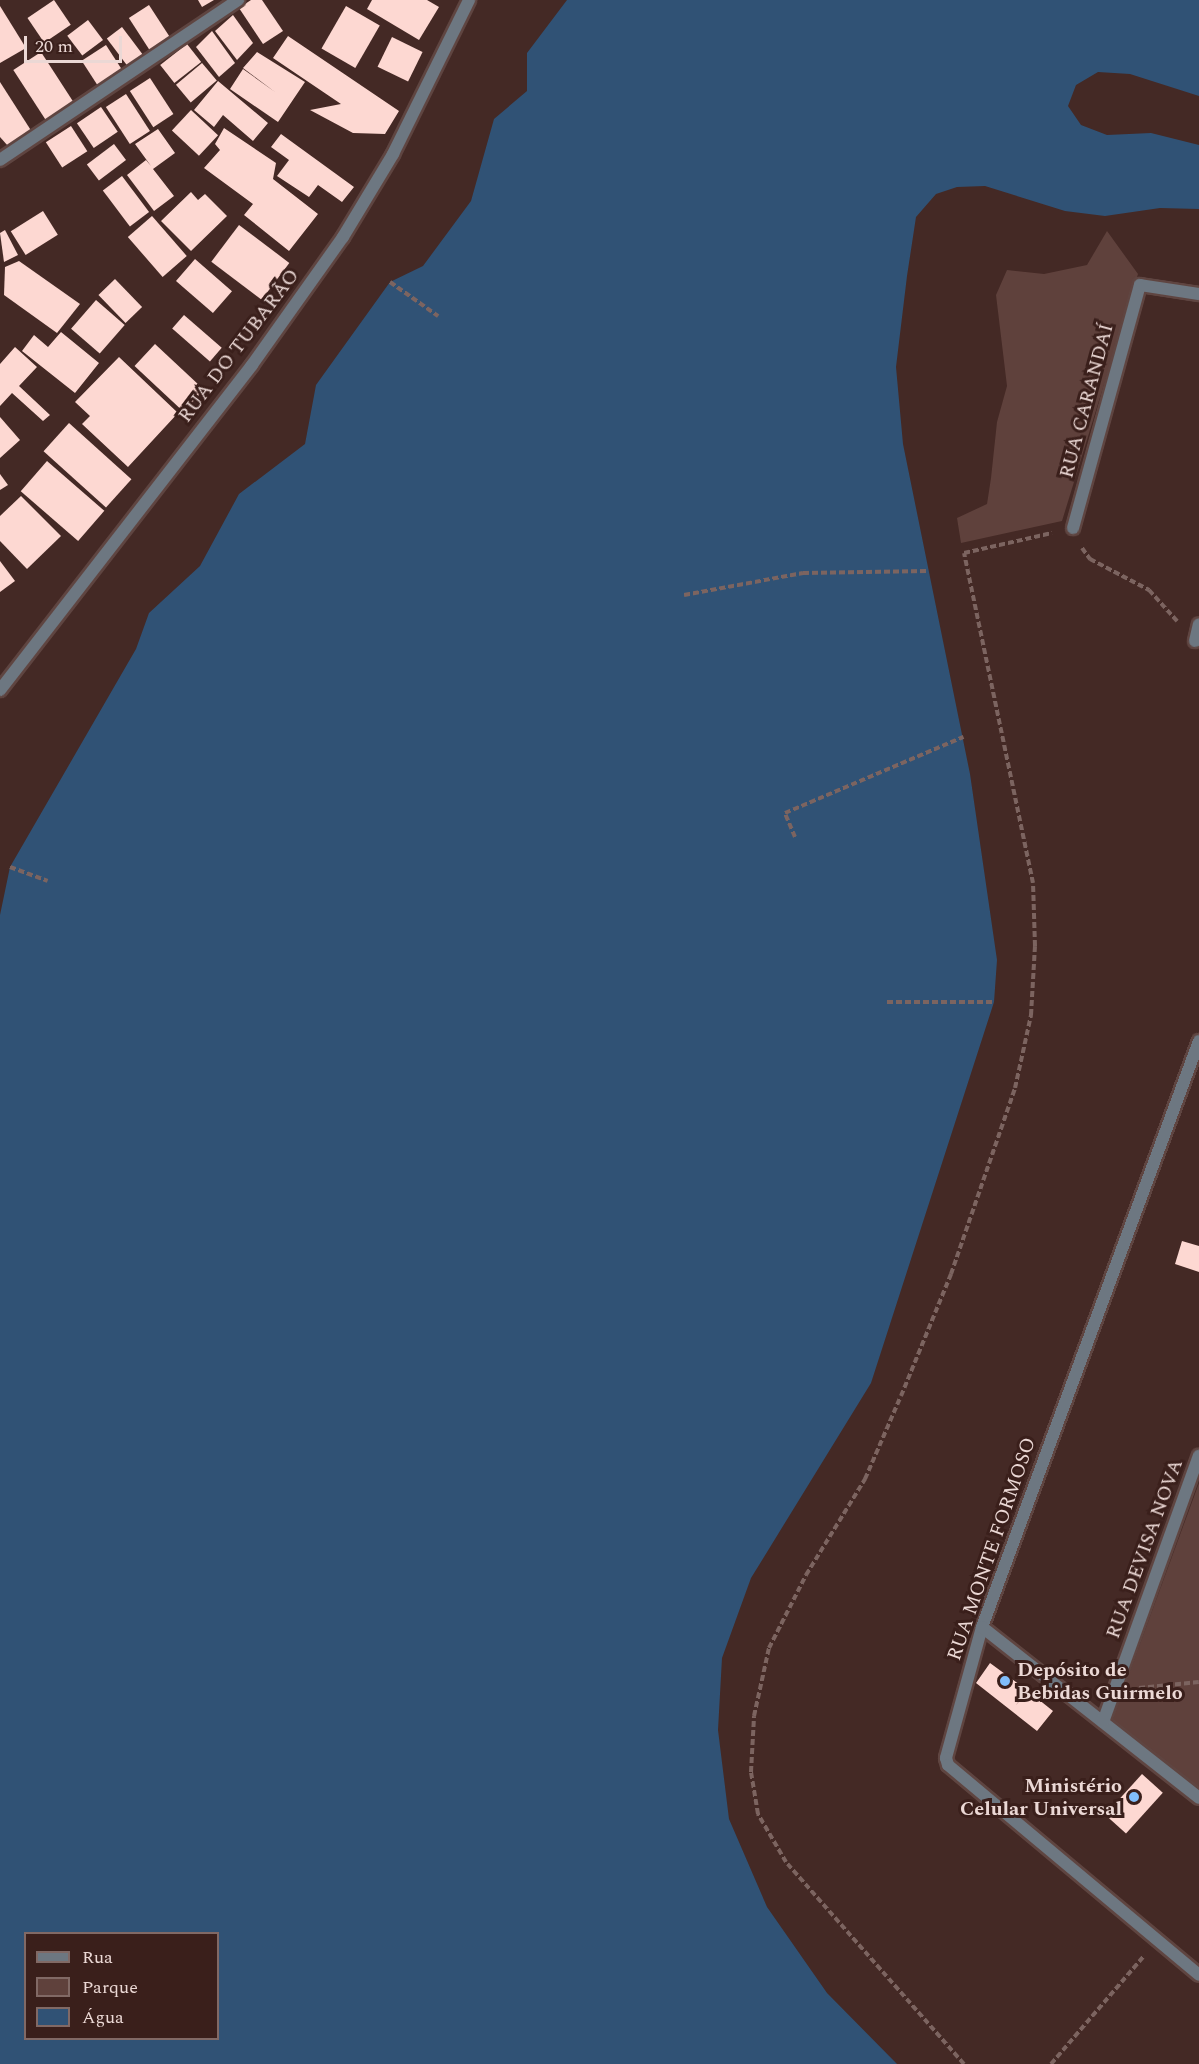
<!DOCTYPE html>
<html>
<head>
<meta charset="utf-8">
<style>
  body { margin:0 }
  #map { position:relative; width:1199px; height:2064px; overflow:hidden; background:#442925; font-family:Spectral,serif }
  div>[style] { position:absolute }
  .green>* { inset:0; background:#5f413c }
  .water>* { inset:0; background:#305275 }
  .building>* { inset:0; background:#fdd8d2; transform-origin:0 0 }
  .path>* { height:4px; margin-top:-2px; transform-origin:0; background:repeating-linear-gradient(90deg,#7c6460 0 6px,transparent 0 9px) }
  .roads { filter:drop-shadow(2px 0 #5f4541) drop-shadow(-2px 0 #5f4541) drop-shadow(0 2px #5f4541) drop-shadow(0 -2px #5f4541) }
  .street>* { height:12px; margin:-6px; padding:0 6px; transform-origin:6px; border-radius:6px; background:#6d7781 }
  .dots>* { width:16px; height:16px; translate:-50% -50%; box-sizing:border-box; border:3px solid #3a1f1b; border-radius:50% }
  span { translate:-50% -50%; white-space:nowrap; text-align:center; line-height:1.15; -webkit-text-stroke:6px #3a1f1b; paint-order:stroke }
  .street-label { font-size:20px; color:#ebd8d5 }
  .poi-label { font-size:20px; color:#ebd8d5; font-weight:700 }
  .left { translate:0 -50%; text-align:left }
  .right { translate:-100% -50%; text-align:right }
  .legend { position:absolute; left:24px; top:1932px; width:195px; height:108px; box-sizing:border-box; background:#3a1f1b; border:2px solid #816965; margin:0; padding:8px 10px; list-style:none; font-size:18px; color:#ebd8d5 }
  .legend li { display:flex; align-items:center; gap:12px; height:30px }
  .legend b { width:30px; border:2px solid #816965 }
  .scale { position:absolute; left:24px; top:36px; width:98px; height:27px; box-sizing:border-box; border:3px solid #ebd8d5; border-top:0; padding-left:8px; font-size:18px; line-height:21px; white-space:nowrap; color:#ebd8d5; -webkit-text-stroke:4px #3a1f1b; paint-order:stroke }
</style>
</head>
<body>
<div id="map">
  <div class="green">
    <i style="clip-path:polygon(1107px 231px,1138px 274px,1062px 521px,961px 543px,957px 518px,987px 504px,991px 478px,997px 422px,1007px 386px,996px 295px,1007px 270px,1044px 274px,1087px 265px)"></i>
    <i style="clip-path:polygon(1199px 1483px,1199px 1788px,1112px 1720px)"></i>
  </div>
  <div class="water">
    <i style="clip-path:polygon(evenodd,567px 0,1199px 0,1199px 96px,1130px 74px,1098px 72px,1076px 85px,1068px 106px,1081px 125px,1107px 135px,1151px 133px,1199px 145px,1199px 209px,1160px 208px,1105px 216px,1065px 211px,985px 186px,957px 187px,936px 194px,916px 217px,907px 276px,896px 367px,903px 444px,970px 774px,997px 960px,994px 1002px,871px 1383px,751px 1578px,722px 1658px,718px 1730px,729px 1819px,767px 1907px,827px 1993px,897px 2064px,0 2064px,0 915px,10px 867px,136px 649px,149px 613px,200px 566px,239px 494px,305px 444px,316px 385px,390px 282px,423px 266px,471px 201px,494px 119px,527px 91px,527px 53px,567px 0,26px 1934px,218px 1934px,218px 2038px,26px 2038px,26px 1934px)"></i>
  </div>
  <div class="building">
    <i style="left:54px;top:0;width:30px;height:32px;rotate:56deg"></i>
    <i style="clip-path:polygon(198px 0,214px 0,202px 7px)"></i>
    <i style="clip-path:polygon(251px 0,262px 0,283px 31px,263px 44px,239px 8px)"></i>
    <i style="clip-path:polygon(372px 0,427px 0,439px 7px,419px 40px,367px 9px)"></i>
    <i style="left:149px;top:5px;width:43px;height:24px;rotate:57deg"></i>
    <i style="clip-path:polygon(0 6px,26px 48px,0 63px)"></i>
    <i style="left:346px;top:6px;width:39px;height:49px;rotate:30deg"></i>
    <i style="clip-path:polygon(233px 15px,253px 43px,237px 60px,215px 31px)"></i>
    <i style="left:88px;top:20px;width:25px;height:26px;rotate:53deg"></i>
    <i style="left:122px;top:27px;width:36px;height:19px;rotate:53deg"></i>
    <i style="clip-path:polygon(212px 31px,235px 63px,219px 77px,196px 47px)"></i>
    <i style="clip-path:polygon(288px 36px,399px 111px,385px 134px,353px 133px,310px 110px,341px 104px,273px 58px)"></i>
    <i style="left:392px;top:37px;width:34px;height:33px;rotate:26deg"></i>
    <i style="left:187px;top:44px;width:23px;height:34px;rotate:52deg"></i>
    <i style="left:106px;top:45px;width:30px;height:29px;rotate:57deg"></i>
    <i style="left:41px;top:52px;width:61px;height:33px;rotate:57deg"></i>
    <i style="clip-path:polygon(257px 52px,305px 82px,278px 122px,230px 89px,243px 69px,275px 92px,243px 68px)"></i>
    <i style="left:202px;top:63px;width:23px;height:34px;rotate:50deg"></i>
    <i style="left:150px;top:78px;width:43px;height:24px;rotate:57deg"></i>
    <i style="clip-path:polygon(218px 81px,268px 123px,253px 141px,223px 115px,214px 127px,194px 110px)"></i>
    <i style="clip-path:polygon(0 82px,32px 132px,8px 146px,0 137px)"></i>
    <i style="left:126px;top:94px;width:44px;height:24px;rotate:57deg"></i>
    <i style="left:101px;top:107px;width:30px;height:29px;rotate:56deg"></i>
    <i style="left:191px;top:110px;width:37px;height:28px;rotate:43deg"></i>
    <i style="left:71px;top:126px;width:30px;height:30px;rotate:57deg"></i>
    <i style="clip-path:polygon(224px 128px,276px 163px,273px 179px,318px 214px,289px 251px,244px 215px,253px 204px,204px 168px,220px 150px,215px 144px)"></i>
    <i style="clip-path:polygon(158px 129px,175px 153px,153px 169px,174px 196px,154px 211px,127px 175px,146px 160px,151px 166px,135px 144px)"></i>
    <i style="clip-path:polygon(281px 134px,354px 187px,342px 202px,318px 185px,309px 197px,277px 176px,289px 160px,271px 147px)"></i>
    <i style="left:114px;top:144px;width:20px;height:34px;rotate:53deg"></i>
    <i style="left:122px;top:176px;width:45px;height:24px;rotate:53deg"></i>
    <i style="clip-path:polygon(191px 192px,198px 200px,205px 194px,227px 216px,191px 251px,161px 221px)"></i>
    <i style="left:43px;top:211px;width:28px;height:38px;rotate:58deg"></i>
    <i style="left:152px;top:216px;width:53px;height:32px;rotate:49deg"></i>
    <i style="left:239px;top:225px;width:63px;height:46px;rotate:37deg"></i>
    <i style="clip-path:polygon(5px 230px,18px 255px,4px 262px,0 233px)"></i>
    <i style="left:195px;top:259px;width:49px;height:29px;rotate:41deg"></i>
    <i style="clip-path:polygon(19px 261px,80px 304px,57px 333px,4px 295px,5px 267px)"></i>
    <i style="left:115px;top:279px;width:39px;height:23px;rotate:46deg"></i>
    <i style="left:96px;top:300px;width:38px;height:38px;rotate:41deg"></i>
    <i style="left:184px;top:315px;width:50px;height:18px;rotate:41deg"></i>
    <i style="clip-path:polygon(61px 332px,99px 363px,75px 393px,22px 351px,34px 335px,48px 347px)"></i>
    <i style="left:155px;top:344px;width:67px;height:30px;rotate:43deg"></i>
    <i style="clip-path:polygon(15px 347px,37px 367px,19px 386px,50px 415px,43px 421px,12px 393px,0 406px,0 364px)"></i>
    <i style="clip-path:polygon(119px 357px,178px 413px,128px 467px,82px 424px,90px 416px,75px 402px)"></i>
    <i style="clip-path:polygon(0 417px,20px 440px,0 458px)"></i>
    <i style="left:69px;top:423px;width:84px;height:38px;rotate:42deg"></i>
    <i style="left:47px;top:461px;width:76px;height:40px;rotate:41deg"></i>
    <i style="clip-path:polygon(0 474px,8px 485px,0 490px)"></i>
    <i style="clip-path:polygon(21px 496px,61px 536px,27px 569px,0 541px,0 516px)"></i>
    <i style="clip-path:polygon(0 561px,15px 581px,0 592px)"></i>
    <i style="clip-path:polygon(1182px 1241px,1199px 1246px,1199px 1272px,1175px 1264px)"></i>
    <i style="clip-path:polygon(990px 1663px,1027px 1690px,1016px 1705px,1028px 1691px,1053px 1711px,1037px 1731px,976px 1683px)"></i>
    <i style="left:1142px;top:1774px;width:28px;height:55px;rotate:42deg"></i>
  </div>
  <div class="path">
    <i style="left:390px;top:282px;width:59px;rotate:35.3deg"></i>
    <i style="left:1082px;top:548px;width:14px;rotate:54deg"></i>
    <i style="left:1090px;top:559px;width:67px;rotate:27.7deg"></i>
    <i style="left:1149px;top:590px;width:42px;rotate:47.9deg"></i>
    <i style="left:684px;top:595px;width:121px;rotate:-10.5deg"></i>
    <i style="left:803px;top:573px;width:124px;rotate:-0.9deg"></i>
    <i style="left:795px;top:837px;width:26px;rotate:-113deg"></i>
    <i style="left:785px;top:813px;width:194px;rotate:-23.1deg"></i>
    <i style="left:10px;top:867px;width:40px;rotate:20.2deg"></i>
    <i style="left:887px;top:1002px;width:107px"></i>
    <i style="left:1139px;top:1688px;width:60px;rotate:-5.7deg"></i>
    <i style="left:964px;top:2064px;width:269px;rotate:-131.4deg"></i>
    <i style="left:786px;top:1862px;width:56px;rotate:-120.3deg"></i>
    <i style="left:758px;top:1814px;width:43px;rotate:-99.5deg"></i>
    <i style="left:751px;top:1772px;width:56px;rotate:-86.9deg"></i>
    <i style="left:754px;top:1716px;width:70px;rotate:-77.6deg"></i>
    <i style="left:769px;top:1648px;width:82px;rotate:-63.1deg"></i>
    <i style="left:806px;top:1575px;width:113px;rotate:-58.4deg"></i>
    <i style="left:865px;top:1479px;width:90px;rotate:-66.6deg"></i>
    <i style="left:901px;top:1396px;width:132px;rotate:-67.7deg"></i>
    <i style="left:951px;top:1274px;width:197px;rotate:-71deg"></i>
    <i style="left:1015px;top:1088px;width:75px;rotate:-77.6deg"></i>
    <i style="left:1031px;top:1015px;width:69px;rotate:-86.7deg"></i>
    <i style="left:1035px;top:946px;width:63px;rotate:-91.8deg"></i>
    <i style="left:1033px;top:883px;width:337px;rotate:-101.8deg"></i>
    <i style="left:964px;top:553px;width:90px;rotate:-12.8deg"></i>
    <i style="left:1051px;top:2064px;width:141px;rotate:-49.3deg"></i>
  </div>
  <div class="roads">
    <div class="street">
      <i style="left:0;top:160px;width:287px;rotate:-33.9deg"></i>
      <i style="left:1073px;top:528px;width:252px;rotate:-74.6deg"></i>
      <i style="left:1140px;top:285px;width:60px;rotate:8.7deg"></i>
      <i style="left:1195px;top:641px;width:17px;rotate:-77deg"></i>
      <i style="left:0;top:690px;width:411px;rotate:-52.2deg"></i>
      <i style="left:252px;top:365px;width:157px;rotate:-54.6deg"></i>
      <i style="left:343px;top:237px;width:97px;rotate:-58.9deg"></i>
      <i style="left:393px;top:154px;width:172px;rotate:-63.7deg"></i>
      <i style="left:1199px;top:1041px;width:625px;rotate:110.32deg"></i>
      <i style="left:982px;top:1627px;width:136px;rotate:105.4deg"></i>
      <i style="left:946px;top:1758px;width:7px;rotate:74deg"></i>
      <i style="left:948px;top:1765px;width:327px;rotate:39.9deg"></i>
      <i style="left:982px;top:1627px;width:276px;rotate:38.2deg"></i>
      <i style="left:1103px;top:1722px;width:283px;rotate:-70.2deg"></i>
    </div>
  </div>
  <div class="dots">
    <i style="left:1005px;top:1681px;background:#81bdfa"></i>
    <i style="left:1134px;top:1797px;background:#81bdfa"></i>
  </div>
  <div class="street-label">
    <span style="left:239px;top:346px;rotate:-53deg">RUA DO TUBARÃO</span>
    <span style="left:1087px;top:401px;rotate:-75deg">RUA CARANDAÍ</span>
    <span style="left:992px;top:1549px;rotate:-71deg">RUA MONTE FORMOSO</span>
    <span style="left:1145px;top:1549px;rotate:-70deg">RUA DEVISA NOVA</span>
  </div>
  <div class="poi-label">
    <span class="left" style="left:1017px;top:1682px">Depósito de<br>Bebidas Guirmelo</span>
    <span class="right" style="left:1122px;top:1798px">Ministério<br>Celular Universal</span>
  </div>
  <ul class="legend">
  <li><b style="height:8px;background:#6d7781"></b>Rua</li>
  <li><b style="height:16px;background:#5f413c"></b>Parque</li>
  <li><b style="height:16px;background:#305275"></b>Água</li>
  </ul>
  <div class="scale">20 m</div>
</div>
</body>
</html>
